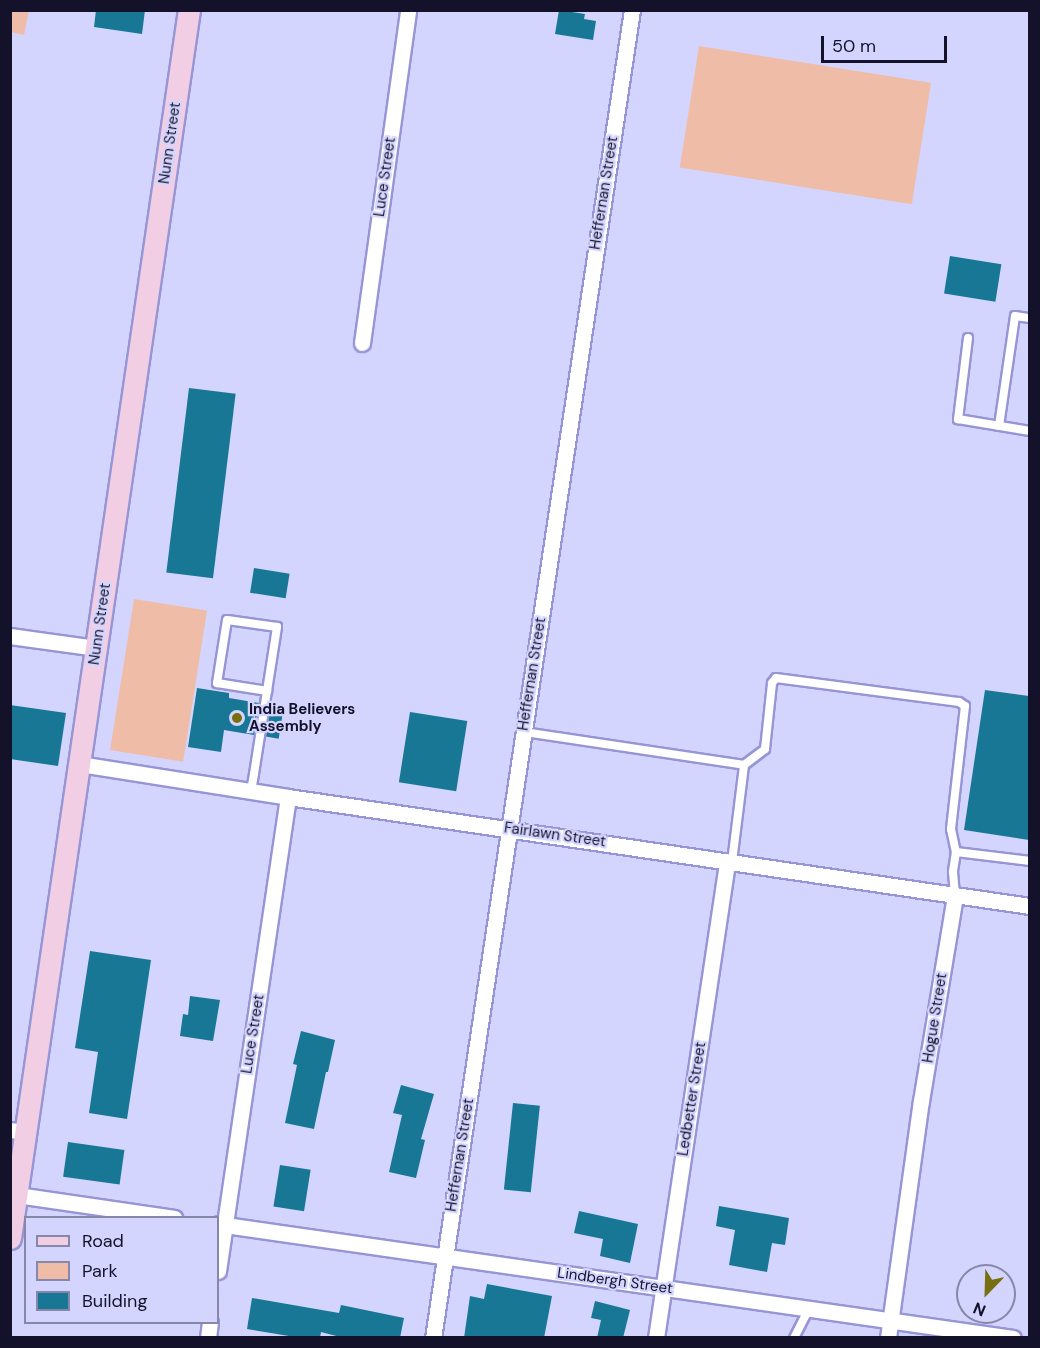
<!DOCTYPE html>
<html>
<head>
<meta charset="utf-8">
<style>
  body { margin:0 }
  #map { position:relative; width:1040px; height:1348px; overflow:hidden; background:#d4d5fe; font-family:"DM Sans",sans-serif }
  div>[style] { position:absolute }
  .green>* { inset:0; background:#efbda7; transform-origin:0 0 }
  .building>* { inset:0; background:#177795; transform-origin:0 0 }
  .roads { filter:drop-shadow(2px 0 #9695d5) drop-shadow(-2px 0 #9695d5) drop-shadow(0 2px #9695d5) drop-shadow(0 -2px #9695d5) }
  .lane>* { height:8px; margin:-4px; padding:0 4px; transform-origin:4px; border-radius:4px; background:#fff }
  .street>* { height:15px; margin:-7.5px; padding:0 7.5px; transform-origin:7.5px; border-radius:7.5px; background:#fff }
  .secondary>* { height:21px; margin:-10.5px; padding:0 10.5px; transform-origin:10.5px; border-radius:10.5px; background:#f1cee4 }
  .dots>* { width:16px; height:16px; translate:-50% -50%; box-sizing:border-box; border:3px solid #d4d5fe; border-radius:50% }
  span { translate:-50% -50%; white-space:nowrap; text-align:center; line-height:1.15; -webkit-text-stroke:4.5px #d4d5fe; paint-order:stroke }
  .street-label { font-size:15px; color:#14122a }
  .poi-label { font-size:15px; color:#14122a; font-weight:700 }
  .left { translate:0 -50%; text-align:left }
  .frame { position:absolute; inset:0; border:12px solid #14122a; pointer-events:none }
  .legend { position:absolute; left:24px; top:1216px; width:195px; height:108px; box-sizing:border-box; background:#d4d5fe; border:2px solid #8787a9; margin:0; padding:8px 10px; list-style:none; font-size:18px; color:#14122a }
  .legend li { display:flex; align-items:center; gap:12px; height:30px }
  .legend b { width:30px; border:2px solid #8787a9 }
  .north { position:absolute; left:956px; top:1264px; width:60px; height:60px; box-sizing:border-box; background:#d4d5fe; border:2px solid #8787a9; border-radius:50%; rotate:203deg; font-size:16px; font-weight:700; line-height:24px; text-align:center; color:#14122a }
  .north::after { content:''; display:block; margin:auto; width:21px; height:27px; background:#787010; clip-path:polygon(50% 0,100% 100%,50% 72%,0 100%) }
  .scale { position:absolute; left:821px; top:36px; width:126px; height:27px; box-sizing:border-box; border:3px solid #14122a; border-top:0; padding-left:8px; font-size:18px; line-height:21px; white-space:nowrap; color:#14122a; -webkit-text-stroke:4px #d4d5fe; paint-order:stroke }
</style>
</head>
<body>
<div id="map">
  <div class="green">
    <i style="clip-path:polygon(10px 11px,29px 11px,24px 35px,11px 32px)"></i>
    <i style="left:699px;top:46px;width:235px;height:123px;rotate:9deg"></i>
    <i style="left:134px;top:599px;width:74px;height:153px;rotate:9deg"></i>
  </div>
  <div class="building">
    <i style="clip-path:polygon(96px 10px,145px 10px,142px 34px,94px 27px)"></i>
    <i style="clip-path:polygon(559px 10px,585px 14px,584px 19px,596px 21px,593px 40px,555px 34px)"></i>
    <i style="left:950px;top:256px;width:52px;height:38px;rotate:9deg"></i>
    <i style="left:189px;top:388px;width:47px;height:186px;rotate:7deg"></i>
    <i style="left:254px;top:568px;width:36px;height:25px;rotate:9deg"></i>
    <i style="clip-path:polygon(197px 688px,229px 693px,229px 698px,259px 703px,254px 735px,224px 730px,221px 752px,188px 747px)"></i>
    <i style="clip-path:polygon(985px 690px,1029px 696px,1029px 840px,964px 830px)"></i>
    <i style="left:271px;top:704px;width:13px;height:33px;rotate:9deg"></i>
    <i style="clip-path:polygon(10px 705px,66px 713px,58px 766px,10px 759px)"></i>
    <i style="left:410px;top:712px;width:58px;height:71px;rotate:9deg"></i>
    <i style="clip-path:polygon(90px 951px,151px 960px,127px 1119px,89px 1113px,98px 1052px,75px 1048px)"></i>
    <i style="clip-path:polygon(190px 996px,220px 1000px,213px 1041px,180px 1036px,183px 1014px,188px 1015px)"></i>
    <i style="clip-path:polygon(301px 1031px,335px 1040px,328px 1072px,326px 1072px,314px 1129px,285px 1123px,297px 1065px,293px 1064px)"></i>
    <i style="clip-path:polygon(401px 1085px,434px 1094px,421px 1139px,425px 1140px,416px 1178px,389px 1172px,402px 1115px,393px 1113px)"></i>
    <i style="left:513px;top:1103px;width:27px;height:87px;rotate:6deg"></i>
    <i style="left:68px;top:1142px;width:57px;height:35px;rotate:8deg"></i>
    <i style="left:280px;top:1165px;width:31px;height:42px;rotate:9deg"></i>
    <i style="clip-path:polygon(719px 1206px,789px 1218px,785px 1245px,772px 1243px,767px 1272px,729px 1265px,735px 1230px,716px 1226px)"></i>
    <i style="clip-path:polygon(579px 1211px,638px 1224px,630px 1263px,600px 1256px,603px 1239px,574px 1233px)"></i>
    <i style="clip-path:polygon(487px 1284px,552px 1296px,544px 1338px,464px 1338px,470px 1296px,484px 1299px)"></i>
    <i style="clip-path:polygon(252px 1298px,339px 1313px,341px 1305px,404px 1318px,400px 1338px,344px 1338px,321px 1332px,320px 1338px,301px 1338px,247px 1329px)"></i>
    <i style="clip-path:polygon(595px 1301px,630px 1310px,623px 1338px,597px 1338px,601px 1320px,591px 1318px)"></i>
  </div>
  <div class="roads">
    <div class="lane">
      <i style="left:968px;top:338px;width:82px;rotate:97deg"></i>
      <i style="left:958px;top:419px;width:73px;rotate:9.5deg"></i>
      <i style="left:999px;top:426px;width:111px;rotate:-81.7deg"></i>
      <i style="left:1015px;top:316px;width:15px;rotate:8deg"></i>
      <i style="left:524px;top:732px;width:222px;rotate:8.5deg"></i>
      <i style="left:251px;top:791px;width:17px;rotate:-80deg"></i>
      <i style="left:254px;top:774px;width:149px;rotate:-81.1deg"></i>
      <i style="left:277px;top:627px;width:50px;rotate:-172deg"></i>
      <i style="left:227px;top:620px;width:64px;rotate:99deg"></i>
      <i style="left:217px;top:683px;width:51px;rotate:9.1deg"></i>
      <i style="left:956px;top:852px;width:75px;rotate:6.9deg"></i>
      <i style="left:732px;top:862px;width:98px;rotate:-82.9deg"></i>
      <i style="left:744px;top:765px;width:26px;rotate:-37deg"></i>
      <i style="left:765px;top:749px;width:66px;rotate:-83.9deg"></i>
      <i style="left:772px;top:683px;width:6px;rotate:-51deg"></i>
      <i style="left:776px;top:678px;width:185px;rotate:7.5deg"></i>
      <i style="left:959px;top:702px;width:7px;rotate:34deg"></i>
      <i style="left:965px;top:706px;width:124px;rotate:96.5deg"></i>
      <i style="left:951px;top:829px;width:24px;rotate:78deg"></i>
      <i style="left:956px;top:852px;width:20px;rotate:99deg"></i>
      <i style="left:953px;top:872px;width:23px;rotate:85deg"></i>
      <i style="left:794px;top:1338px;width:33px;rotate:-63deg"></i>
    </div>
    <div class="street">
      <i style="left:362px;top:343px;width:336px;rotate:-82.1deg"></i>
      <i style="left:10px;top:636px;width:88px;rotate:7.9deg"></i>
      <i style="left:80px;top:764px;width:211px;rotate:9deg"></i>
      <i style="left:288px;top:797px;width:750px;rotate:8.36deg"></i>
      <i style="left:10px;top:1130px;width:16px;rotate:7deg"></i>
      <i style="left:17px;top:1195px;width:159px;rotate:8.3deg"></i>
      <i style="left:218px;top:1224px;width:803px;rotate:8.16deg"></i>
      <i style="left:218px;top:1271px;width:479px;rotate:-81.6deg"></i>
      <i style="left:208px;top:1338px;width:16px;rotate:-83deg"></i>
      <i style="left:433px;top:1338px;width:1343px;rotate:-81.48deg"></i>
      <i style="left:656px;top:1338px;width:482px;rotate:-81.5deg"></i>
      <i style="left:888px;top:1338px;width:239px;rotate:-82.1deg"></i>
      <i style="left:921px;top:1101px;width:209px;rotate:-80.6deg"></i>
    </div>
    <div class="secondary">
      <i style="left:10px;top:1238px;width:1241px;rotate:-81.71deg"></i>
    </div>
  </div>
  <div class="dots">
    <i style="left:237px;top:718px;background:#787010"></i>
  </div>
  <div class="street-label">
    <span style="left:170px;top:143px;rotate:-82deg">Nunn Street</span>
    <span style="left:385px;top:177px;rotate:-82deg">Luce Street</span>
    <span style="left:604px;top:193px;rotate:-81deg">Heffernan Street</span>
    <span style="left:100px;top:624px;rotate:-82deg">Nunn Street</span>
    <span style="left:532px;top:674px;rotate:-81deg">Heffernan Street</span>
    <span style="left:555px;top:835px;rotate:8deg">Fairlawn Street</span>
    <span style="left:935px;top:1018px;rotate:-81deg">Hogue Street</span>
    <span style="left:253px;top:1034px;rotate:-81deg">Luce Street</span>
    <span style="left:692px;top:1099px;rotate:-81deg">Ledbetter Street</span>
    <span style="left:460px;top:1155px;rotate:-81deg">Heffernan Street</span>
    <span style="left:615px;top:1281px;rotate:8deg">Lindbergh Street</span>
  </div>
  <div class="poi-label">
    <span class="left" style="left:249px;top:718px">India Believers<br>Assembly</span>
  </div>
  <div class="frame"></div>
  <ul class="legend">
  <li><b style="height:8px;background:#f1cee4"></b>Road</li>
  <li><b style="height:16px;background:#efbda7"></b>Park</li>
  <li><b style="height:16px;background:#177795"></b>Building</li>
  </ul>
  <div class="north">N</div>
  <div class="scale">50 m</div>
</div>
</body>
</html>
